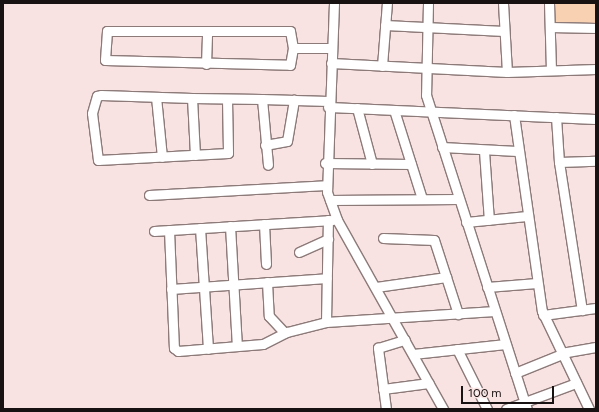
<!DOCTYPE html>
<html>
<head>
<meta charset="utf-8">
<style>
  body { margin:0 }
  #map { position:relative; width:599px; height:412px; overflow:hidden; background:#f8e3e2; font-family:Figtree,sans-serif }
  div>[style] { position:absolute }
  .green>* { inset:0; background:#f8d0b2; transform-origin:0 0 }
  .roads { filter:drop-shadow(1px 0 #8c7a79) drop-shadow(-1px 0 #8c7a79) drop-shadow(0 1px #8c7a79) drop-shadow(0 -1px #8c7a79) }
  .minor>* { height:9px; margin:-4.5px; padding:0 4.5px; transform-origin:4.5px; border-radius:4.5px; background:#fff }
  span { translate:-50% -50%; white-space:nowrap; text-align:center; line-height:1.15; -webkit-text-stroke:3.5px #f8e3e2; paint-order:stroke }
  .frame { position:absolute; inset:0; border:4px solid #191212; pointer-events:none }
  .scale { position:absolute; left:461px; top:386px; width:93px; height:18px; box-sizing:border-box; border:2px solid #191212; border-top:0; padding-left:5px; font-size:12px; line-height:14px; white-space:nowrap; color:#191212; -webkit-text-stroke:3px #f8e3e2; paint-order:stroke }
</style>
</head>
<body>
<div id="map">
  <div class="green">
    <i style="left:552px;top:3px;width:44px;height:21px"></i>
  </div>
  <div class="roads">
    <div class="minor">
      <i style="left:334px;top:3px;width:189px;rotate:92.1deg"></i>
      <i style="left:327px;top:192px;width:30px;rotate:70deg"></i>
      <i style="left:337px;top:220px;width:217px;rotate:60.7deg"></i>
      <i style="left:428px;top:3px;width:92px;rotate:91.2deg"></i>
      <i style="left:426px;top:95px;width:330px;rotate:72.2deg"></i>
      <i style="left:503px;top:3px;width:69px;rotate:86.7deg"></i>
      <i style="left:549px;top:3px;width:67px;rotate:88.3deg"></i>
      <i style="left:385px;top:25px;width:119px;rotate:2.9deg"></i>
      <i style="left:550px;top:27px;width:46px;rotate:1.2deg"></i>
      <i style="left:293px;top:48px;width:17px;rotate:-100deg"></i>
      <i style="left:290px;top:31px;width:183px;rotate:180deg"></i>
      <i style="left:107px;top:31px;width:29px;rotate:94deg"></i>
      <i style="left:105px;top:60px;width:185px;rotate:1.5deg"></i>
      <i style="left:290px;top:65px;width:17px;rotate:-80deg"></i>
      <i style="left:293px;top:48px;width:38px"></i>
      <i style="left:331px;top:63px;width:176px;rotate:2.9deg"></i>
      <i style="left:507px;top:72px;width:89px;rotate:-1.9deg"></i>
      <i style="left:206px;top:64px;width:33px;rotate:-88deg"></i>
      <i style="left:382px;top:66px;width:63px;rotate:-85.5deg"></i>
      <i style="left:156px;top:97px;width:60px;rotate:84.3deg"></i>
      <i style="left:192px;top:98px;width:57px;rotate:87deg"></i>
      <i style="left:227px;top:99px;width:54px;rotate:88.9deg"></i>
      <i style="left:228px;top:153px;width:130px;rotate:176.9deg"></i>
      <i style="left:98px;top:160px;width:47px;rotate:-97.3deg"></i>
      <i style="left:92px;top:113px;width:18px;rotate:-74deg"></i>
      <i style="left:97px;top:96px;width:4px;rotate:-14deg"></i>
      <i style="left:101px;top:95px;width:91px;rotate:1.9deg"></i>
      <i style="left:192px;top:98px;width:70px;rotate:0.8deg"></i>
      <i style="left:262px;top:99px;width:66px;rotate:1.7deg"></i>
      <i style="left:262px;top:99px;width:66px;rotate:84.8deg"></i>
      <i style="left:328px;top:107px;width:268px;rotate:2.6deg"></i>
      <i style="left:357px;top:108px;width:58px;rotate:75deg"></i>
      <i style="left:394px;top:110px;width:93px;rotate:72.5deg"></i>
      <i style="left:514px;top:115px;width:198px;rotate:81.9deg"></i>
      <i style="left:542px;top:311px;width:109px;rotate:64.4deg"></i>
      <i style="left:556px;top:117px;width:45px;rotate:86.2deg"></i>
      <i style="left:559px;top:162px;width:150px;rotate:81.2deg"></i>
      <i style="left:265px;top:145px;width:22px;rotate:-10deg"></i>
      <i style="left:287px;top:141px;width:42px;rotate:-80.3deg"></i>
      <i style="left:442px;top:147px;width:75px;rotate:3.1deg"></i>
      <i style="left:484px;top:151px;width:69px;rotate:85.9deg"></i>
      <i style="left:559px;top:162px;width:37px;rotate:-2deg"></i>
      <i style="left:325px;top:163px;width:86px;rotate:0.7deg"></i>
      <i style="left:149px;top:195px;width:177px;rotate:-3.2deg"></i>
      <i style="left:330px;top:200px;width:129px;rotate:-0.4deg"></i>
      <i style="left:466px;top:222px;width:61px;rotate:-5.6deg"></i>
      <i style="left:264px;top:224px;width:40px;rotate:87.1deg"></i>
      <i style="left:230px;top:226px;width:120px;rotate:86.7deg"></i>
      <i style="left:200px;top:228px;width:121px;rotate:86.2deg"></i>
      <i style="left:169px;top:230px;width:118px;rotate:87.6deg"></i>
      <i style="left:174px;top:348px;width:5px;rotate:37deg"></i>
      <i style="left:178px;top:351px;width:85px;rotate:-4.7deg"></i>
      <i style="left:263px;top:344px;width:27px;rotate:-27deg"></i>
      <i style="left:287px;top:332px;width:40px;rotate:-14.4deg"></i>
      <i style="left:326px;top:322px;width:102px;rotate:-88.9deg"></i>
      <i style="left:154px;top:231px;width:179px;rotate:-3.5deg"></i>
      <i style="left:383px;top:238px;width:51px;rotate:2.2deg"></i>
      <i style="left:434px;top:240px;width:78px;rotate:72deg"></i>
      <i style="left:299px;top:252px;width:32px;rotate:-24deg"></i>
      <i style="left:267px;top:282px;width:34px;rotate:87deg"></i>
      <i style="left:269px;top:316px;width:23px;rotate:47deg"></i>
      <i style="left:376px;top:287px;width:71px;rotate:-8.1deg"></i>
      <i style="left:487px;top:287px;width:50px;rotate:-4.6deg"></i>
      <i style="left:171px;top:289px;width:156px;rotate:-4deg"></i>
      <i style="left:543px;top:315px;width:53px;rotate:-7.5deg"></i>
      <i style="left:326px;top:322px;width:169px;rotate:-3.7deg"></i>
      <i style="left:457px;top:349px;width:67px;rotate:63.4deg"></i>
      <i style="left:413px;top:354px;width:93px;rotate:-6.2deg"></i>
      <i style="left:515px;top:373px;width:56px;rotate:-22deg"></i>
      <i style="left:567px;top:352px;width:29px;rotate:-10deg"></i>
      <i style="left:383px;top:389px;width:46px;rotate:-7.4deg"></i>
      <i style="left:386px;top:409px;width:62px;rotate:-97.5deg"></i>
      <i style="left:378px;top:348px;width:28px;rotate:-17deg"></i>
      <i style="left:506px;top:409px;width:75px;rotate:-20.4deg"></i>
    </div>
  </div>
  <div class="frame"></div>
  <div class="scale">100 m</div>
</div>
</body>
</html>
